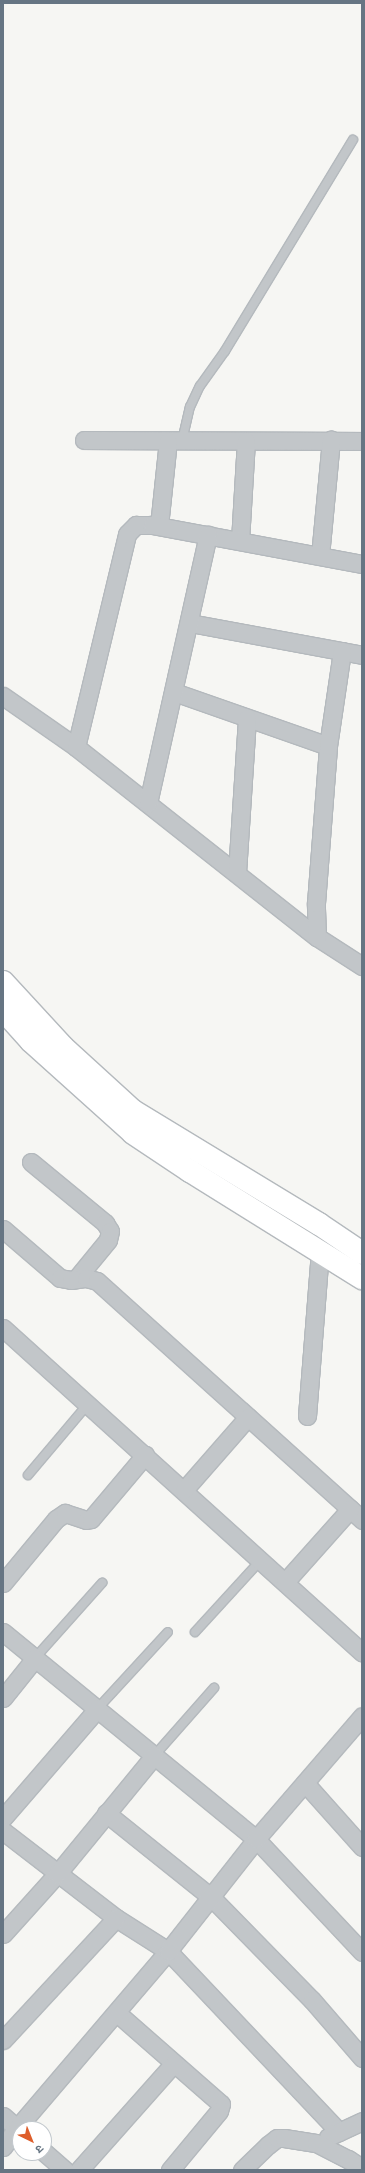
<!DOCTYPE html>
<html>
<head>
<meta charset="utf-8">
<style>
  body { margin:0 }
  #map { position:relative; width:365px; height:2173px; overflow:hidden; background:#f6f6f3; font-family:Commissioner,"Noto Sans Devanagari",sans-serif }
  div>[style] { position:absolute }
  .roads { filter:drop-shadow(1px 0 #b4b9bd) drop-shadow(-1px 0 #b4b9bd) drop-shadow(0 1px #b4b9bd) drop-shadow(0 -1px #b4b9bd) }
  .service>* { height:8px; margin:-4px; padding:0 4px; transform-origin:4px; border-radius:4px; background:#c2c6c9 }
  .minor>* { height:17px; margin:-8.5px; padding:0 8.5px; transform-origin:8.5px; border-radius:8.5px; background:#c2c6c9 }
  .secondary>* { height:22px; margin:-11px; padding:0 11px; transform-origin:11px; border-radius:11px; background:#fff }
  span { translate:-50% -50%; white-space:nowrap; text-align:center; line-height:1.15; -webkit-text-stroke:4px #fff; paint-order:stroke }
  .frame { position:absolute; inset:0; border:4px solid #667583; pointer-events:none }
  .north { position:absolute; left:12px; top:2121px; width:40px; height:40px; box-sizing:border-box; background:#fff; border:1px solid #c2c8cd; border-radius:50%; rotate:137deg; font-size:11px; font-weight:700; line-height:16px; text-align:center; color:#667583 }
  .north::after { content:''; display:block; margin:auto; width:14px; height:18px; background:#de5e2b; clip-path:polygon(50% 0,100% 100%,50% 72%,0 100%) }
</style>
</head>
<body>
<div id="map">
  <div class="roads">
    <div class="service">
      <i style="left:182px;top:441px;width:35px;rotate:-77deg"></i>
      <i style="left:190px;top:407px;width:23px;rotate:-65deg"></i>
      <i style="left:200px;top:386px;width:43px;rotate:-54.5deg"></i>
      <i style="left:225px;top:351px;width:247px;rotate:-58.8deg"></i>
      <i style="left:28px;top:1475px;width:93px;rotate:-49.8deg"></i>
      <i style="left:195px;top:1632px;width:98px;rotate:-47.5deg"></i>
      <i style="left:35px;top:1658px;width:101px;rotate:-48.2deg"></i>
      <i style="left:98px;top:1708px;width:103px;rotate:-47.4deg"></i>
      <i style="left:154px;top:1756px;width:91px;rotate:-48.6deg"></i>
    </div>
    <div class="minor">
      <i style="left:84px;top:440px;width:278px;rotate:0.2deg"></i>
      <i style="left:159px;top:526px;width:85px;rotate:-84deg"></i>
      <i style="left:240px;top:541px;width:100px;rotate:-86.6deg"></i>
      <i style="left:320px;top:556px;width:117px;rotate:-84.6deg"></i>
      <i style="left:190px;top:623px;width:175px;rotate:10.5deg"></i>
      <i style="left:174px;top:692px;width:163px;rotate:19.3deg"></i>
      <i style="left:3px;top:696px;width:89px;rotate:34.9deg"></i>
      <i style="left:76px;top:747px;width:307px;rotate:38.3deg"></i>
      <i style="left:317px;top:937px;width:54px;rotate:32.8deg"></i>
      <i style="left:76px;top:747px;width:219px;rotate:-76.5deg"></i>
      <i style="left:127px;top:534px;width:13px;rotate:-45deg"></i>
      <i style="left:136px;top:525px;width:16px"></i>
      <i style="left:152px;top:525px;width:214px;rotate:10.5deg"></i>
      <i style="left:148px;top:803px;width:275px;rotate:-77.4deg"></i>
      <i style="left:237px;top:873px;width:155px;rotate:-86.3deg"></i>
      <i style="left:317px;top:937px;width:34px;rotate:-92deg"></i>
      <i style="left:316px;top:903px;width:157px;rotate:-85.6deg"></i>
      <i style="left:328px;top:746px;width:96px;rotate:-81.6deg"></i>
      <i style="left:31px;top:1162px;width:96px;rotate:39.5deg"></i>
      <i style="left:105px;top:1223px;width:9px;rotate:58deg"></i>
      <i style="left:110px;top:1231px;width:9px;rotate:103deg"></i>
      <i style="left:108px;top:1240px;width:50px;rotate:129.4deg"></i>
      <i style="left:3px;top:1229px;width:75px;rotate:40.7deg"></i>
      <i style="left:60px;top:1278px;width:11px;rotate:10deg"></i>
      <i style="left:71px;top:1280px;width:15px;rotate:-8deg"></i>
      <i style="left:86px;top:1278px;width:11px;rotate:15deg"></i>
      <i style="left:97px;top:1281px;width:357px;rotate:42deg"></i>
      <i style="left:3px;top:1328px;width:484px;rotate:42.1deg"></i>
      <i style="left:307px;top:1416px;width:167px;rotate:-85.5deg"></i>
      <i style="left:184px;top:1490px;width:97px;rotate:-48.8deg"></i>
      <i style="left:285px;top:1582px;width:98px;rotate:-48.3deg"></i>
      <i style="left:3px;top:1583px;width:83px;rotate:-50.4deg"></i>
      <i style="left:56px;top:1519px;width:11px;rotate:-34deg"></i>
      <i style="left:65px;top:1513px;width:22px;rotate:18deg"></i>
      <i style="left:86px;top:1520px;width:5px;rotate:-11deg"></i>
      <i style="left:91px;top:1519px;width:84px;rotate:-49.8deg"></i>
      <i style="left:3px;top:1632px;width:327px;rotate:39.3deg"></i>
      <i style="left:256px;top:1839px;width:155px;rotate:46.8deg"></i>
      <i style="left:3px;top:1698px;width:51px;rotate:-51.3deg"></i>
      <i style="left:305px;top:1783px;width:86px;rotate:48.3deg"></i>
      <i style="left:106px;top:1813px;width:134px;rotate:38.7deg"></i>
      <i style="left:211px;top:1897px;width:144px;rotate:45.6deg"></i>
      <i style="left:312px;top:2000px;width:77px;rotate:49.2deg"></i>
      <i style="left:3px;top:1818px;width:145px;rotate:-49.2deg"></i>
      <i style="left:3px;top:1831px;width:143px;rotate:37.6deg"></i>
      <i style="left:116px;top:1918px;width:62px;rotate:32.4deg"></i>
      <i style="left:168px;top:1951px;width:249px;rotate:46.6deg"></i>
      <i style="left:3px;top:1934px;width:81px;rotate:-48deg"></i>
      <i style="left:57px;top:1874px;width:153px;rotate:-50.6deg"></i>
      <i style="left:117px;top:2013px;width:138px;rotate:41.2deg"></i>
      <i style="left:221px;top:2104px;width:7px;rotate:106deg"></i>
      <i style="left:219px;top:2111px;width:77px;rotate:129.7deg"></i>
      <i style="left:3px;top:2040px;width:166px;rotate:-47.2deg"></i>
      <i style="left:3px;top:2116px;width:23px;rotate:41deg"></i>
      <i style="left:328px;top:2137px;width:38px;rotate:-25deg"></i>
      <i style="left:3px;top:2147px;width:24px;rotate:-54deg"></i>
      <i style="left:17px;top:2128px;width:233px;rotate:-49.5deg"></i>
      <i style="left:168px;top:1951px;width:142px;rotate:-51.8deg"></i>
      <i style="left:256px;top:1839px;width:162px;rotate:-49.2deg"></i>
      <i style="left:44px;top:2152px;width:28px;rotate:41deg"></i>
      <i style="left:79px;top:2170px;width:142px;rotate:-48.4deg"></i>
      <i style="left:242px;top:2170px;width:36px;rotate:-44deg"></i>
      <i style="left:268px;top:2145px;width:11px;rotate:-38deg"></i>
      <i style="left:277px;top:2138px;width:7px"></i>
      <i style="left:284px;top:2138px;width:32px;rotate:9deg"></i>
      <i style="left:316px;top:2143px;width:36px;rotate:27deg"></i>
      <i style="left:348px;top:2159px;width:17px;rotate:33deg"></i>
    </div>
    <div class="secondary">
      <i style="left:3px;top:982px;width:88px;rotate:47.3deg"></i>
      <i style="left:63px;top:1047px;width:95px;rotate:42.4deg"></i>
      <i style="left:133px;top:1111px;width:218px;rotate:31.3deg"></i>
      <i style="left:319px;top:1224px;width:52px;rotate:34deg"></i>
      <i style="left:3px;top:1010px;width:42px;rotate:47.9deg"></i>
      <i style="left:31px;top:1041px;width:137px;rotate:42deg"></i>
      <i style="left:133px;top:1133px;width:69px;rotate:33.7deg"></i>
      <i style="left:190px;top:1171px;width:203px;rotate:31.9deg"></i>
    </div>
  </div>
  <div class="frame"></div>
  <div class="north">उ</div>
</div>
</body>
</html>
